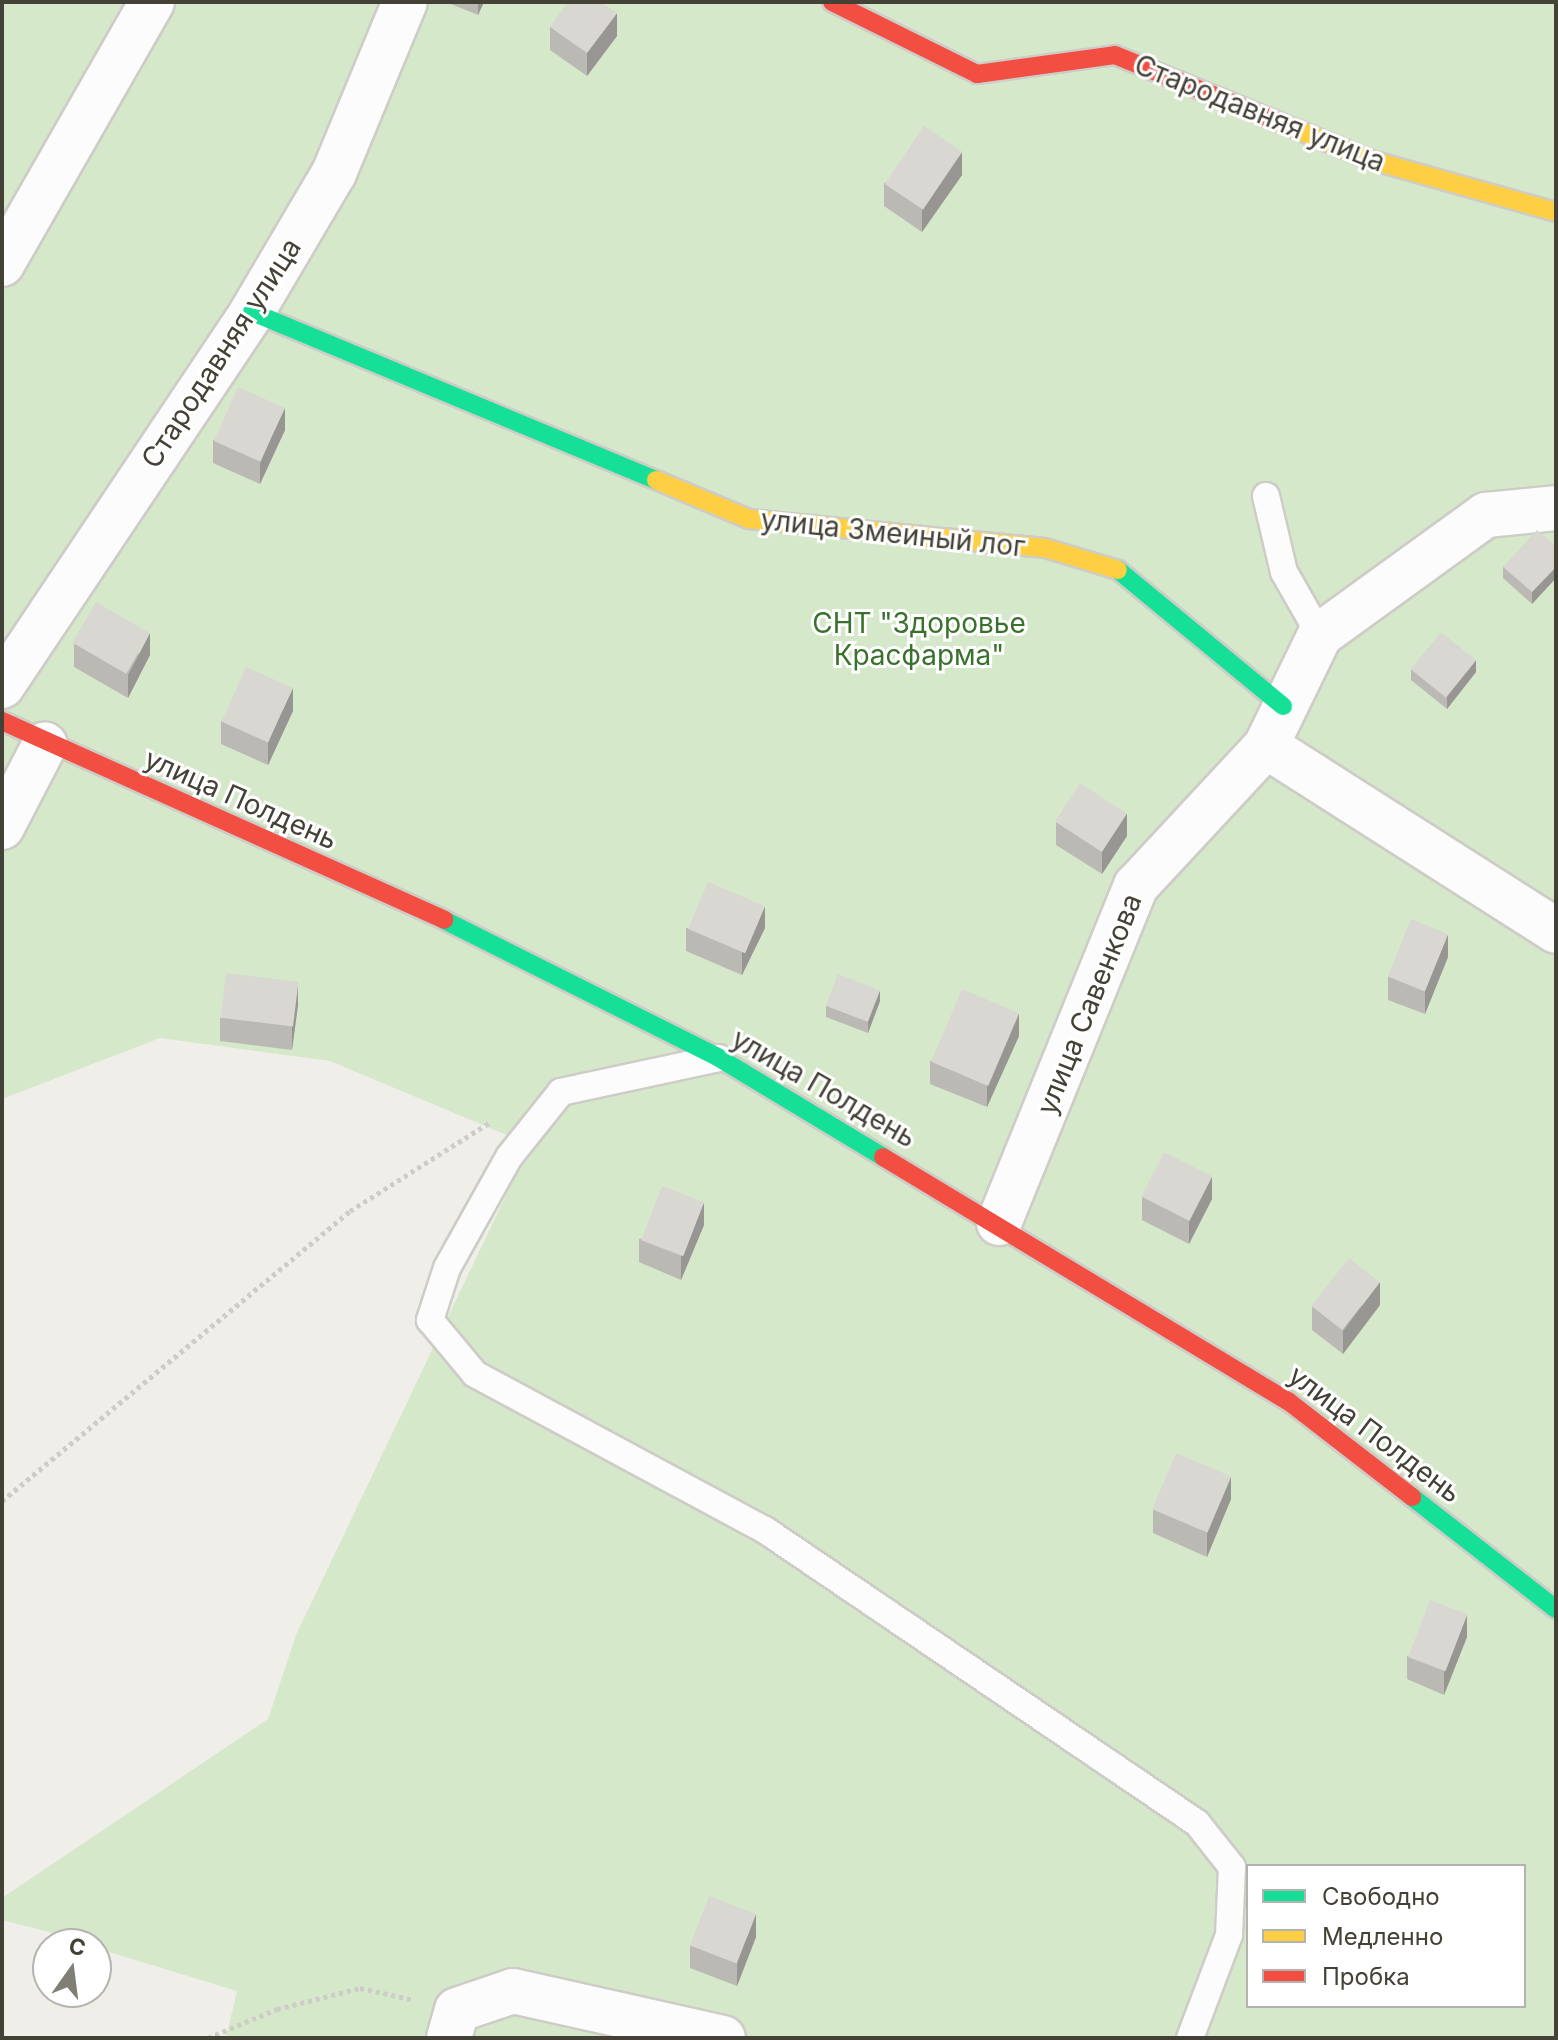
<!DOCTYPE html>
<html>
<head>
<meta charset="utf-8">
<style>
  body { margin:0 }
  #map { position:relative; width:1558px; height:2040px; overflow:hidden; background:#efeee9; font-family:Inter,sans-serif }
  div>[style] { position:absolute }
  .green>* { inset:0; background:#d6e8ca }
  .path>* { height:5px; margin-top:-2.5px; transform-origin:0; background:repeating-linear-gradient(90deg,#cdccc7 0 4px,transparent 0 8px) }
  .roads { filter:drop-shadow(2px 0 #cdccc6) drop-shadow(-2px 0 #cdccc6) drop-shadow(0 2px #cdccc6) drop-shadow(0 -2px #cdccc6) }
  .lane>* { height:26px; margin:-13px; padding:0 13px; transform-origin:13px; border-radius:13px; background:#fdfcfc }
  .street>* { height:44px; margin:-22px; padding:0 22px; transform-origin:22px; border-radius:22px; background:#fdfcfc }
  .fast>* { height:18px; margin:-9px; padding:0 9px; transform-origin:9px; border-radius:9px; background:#16e098 }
  .slow>* { height:18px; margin:-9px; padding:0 9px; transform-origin:9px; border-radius:9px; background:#ffcf43 }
  .jam>* { height:18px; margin:-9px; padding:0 9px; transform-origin:9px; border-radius:9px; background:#f24e42 }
  .wall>* { inset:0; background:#bab9b4 }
  .shaded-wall>* { inset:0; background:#979692 }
  .building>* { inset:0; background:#d8d7d1; transform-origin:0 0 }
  span { translate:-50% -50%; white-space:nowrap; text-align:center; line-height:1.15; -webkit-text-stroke:6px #fff; paint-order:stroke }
  .street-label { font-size:28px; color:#444136 }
  .park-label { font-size:28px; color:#39712d }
  .frame { position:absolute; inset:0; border:4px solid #444136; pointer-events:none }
  .legend { position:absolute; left:1246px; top:1864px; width:280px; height:144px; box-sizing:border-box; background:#fff; border:2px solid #b4b3af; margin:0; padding:10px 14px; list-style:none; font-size:24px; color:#444136 }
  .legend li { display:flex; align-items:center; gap:16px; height:40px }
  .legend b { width:40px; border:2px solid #b4b3af }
  .north { position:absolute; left:32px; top:1928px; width:80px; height:80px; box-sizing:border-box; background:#fff; border:2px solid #b4b3af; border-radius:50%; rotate:14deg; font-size:22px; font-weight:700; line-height:32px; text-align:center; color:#444136 }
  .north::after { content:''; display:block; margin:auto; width:28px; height:36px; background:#807e75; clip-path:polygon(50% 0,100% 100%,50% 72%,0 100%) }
</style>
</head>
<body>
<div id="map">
  <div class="green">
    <i style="clip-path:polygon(evenodd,2px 2px,1556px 2px,1556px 2038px,226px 2038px,237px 1991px,96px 1948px,96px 1944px,2px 1920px,2px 1898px,268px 1719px,296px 1635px,530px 1145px,330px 1061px,160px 1038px,2px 1099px,2px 2px,1248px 1866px,1524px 1866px,1524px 2006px,1248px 2006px,1248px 1866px)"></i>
  </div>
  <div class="path">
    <i style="left:2px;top:1501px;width:453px;rotate:-39.8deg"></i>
    <i style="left:350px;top:1211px;width:166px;rotate:-32.4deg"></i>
    <i style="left:208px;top:2038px;width:75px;rotate:-22.8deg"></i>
    <i style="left:277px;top:2009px;width:86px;rotate:-14.2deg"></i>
    <i style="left:360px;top:1988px;width:55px;rotate:12.5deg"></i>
  </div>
  <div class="roads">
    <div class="lane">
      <i style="left:1266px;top:496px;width:78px;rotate:76.7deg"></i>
      <i style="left:1284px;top:572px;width:73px;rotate:60.3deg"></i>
      <i style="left:719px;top:1058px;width:162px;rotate:167.9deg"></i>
      <i style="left:561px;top:1092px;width:83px;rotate:128.7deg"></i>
      <i style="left:509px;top:1157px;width:127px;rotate:119.2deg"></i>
      <i style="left:447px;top:1268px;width:55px;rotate:108.1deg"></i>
      <i style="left:430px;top:1320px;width:70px;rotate:50.2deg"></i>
      <i style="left:475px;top:1374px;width:329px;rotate:28.3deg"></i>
      <i style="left:765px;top:1530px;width:522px;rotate:34.15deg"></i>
      <i style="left:1197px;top:1823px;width:56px;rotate:51.5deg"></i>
      <i style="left:1232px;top:1867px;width:68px;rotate:92.5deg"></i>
      <i style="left:1229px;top:1935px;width:110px;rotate:110.7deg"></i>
    </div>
    <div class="street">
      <i style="left:2px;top:264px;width:302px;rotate:-60.2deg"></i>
      <i style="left:2px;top:686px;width:450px;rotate:-56.2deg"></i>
      <i style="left:252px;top:312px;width:161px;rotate:-59.5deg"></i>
      <i style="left:334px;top:173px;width:185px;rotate:-67.5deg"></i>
      <i style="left:1266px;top:746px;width:344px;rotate:32.5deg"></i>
      <i style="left:2px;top:827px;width:93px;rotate:-62.6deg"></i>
      <i style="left:999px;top:1223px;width:364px;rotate:-67.9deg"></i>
      <i style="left:1136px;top:886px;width:191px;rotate:-47.1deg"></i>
      <i style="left:1266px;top:746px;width:123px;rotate:-64.1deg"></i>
      <i style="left:1320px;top:635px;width:205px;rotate:-35.9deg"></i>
      <i style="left:1486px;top:515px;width:70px;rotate:-5.7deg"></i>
      <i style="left:449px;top:2038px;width:29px;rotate:-74deg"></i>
      <i style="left:457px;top:2010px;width:59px;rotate:-18.7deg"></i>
      <i style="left:513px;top:1991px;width:215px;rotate:12.6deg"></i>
    </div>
    <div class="fast">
      <i style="left:252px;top:312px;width:438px;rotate:22.6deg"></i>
      <i style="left:1118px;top:570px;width:214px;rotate:39.5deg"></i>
      <i style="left:444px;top:920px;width:308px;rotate:26.6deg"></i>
      <i style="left:719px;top:1058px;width:192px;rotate:31.1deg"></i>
      <i style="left:1412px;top:1497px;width:182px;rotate:37.9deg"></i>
    </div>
    <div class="slow">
      <i style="left:1276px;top:121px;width:103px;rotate:22.3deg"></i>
      <i style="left:1371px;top:160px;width:192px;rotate:15.7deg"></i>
      <i style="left:656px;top:480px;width:101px;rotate:22.8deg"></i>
      <i style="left:749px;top:519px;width:297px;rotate:5.6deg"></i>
      <i style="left:1045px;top:548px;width:76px;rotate:16.8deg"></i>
    </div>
    <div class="jam">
      <i style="left:832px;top:2px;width:162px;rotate:26.4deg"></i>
      <i style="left:977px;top:74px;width:139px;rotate:-7.8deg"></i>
      <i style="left:1115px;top:55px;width:174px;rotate:22.3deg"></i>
      <i style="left:2px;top:721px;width:485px;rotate:24.2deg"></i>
      <i style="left:883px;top:1157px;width:473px;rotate:31.1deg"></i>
      <i style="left:1288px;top:1401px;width:157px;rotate:37.7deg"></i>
    </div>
  </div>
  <div class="wall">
    <i style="clip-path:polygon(446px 2px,484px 2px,478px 15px)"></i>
    <i style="clip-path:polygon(550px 27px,617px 36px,587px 76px,550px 50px)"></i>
    <i style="clip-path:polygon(962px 175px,922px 232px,884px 206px,884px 183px)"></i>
    <i style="clip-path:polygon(285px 430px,260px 484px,213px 463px,213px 440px)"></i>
    <i style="clip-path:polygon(1556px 546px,1556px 578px,1532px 604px,1503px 578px,1503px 567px)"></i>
    <i style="clip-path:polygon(74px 644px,150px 655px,128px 698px,74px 667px)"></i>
    <i style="clip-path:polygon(1411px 669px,1476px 672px,1447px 709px,1411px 680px)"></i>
    <i style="clip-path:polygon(293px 711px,268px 765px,221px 744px,221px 721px)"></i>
    <i style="clip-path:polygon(1056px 822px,1127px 836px,1102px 874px,1056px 845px)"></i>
    <i style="clip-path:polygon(686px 928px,765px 928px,742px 975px,686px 951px)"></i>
    <i style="clip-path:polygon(1448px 957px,1425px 1014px,1388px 1000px,1388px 977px)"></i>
    <i style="clip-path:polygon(880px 1001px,868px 1033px,826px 1017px,826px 1006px)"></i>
    <i style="clip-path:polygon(298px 1005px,292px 1050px,220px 1041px,220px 1018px)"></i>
    <i style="clip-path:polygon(1019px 1036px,987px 1107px,930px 1084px,930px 1061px)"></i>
    <i style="clip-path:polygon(1142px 1197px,1212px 1199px,1189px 1244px,1142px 1220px)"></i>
    <i style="clip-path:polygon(704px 1225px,681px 1280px,639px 1262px,639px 1239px)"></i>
    <i style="clip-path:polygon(1380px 1305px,1343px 1354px,1312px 1330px,1312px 1307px)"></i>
    <i style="clip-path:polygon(1231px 1499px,1207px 1557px,1153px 1533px,1153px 1510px)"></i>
    <i style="clip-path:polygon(1467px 1637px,1444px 1695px,1407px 1679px,1407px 1656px)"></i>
    <i style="clip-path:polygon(756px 1937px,737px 1986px,690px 1968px,690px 1945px)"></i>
  </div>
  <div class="shaded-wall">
    <i style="clip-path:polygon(478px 2px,484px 2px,478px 15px)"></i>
    <i style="clip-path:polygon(617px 13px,617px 36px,587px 76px,587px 53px)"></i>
    <i style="clip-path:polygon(962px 152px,962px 175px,922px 232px,922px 209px)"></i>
    <i style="clip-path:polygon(285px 408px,285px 430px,260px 484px,260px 461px)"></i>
    <i style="clip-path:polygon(1556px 567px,1556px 578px,1532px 604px,1532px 592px)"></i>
    <i style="clip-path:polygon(150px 633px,150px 655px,128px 698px,128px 675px)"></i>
    <i style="clip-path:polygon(1476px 660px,1476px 672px,1447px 709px,1447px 697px)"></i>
    <i style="clip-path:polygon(293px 688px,293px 711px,268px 765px,268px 742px)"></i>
    <i style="clip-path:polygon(1127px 813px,1127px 836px,1102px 874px,1102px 851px)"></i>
    <i style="clip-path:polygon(765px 906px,765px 928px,742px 975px,742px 952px)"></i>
    <i style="clip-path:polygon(1448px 934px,1448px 957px,1425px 1014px,1425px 991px)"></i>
    <i style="clip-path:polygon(298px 982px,298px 1005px,292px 1050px,292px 1027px)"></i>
    <i style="clip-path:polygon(880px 990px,880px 1001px,868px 1033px,868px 1021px)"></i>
    <i style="clip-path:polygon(1019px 1013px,1019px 1036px,987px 1107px,987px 1084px)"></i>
    <i style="clip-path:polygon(1212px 1176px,1212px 1199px,1189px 1244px,1189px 1221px)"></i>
    <i style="clip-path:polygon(704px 1202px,704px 1225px,681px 1280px,681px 1257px)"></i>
    <i style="clip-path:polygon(1380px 1282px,1380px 1305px,1343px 1354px,1343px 1331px)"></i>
    <i style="clip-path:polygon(1231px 1476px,1231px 1499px,1207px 1557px,1207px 1534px)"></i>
    <i style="clip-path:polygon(1467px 1614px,1467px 1637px,1444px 1695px,1444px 1672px)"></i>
    <i style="clip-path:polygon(756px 1914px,756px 1937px,737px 1986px,737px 1963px)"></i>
  </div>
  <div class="building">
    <i style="clip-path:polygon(568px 2px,601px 2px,617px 13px,587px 53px,550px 27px)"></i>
    <i style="left:924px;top:126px;width:46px;height:70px;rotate:34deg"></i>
    <i style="left:238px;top:387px;width:51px;height:59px;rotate:24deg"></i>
    <i style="clip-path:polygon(1537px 530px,1556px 546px,1556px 567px,1532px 592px,1503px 567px)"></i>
    <i style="left:96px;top:602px;width:62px;height:47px;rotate:30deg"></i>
    <i style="left:1441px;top:632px;width:45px;height:48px;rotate:39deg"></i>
    <i style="left:246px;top:667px;width:51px;height:60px;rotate:24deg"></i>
    <i style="left:1080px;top:783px;width:56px;height:46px;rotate:33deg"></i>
    <i style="left:708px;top:882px;width:62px;height:51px;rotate:23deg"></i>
    <i style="left:1411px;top:919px;width:40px;height:62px;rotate:22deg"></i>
    <i style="left:226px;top:973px;width:73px;height:45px;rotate:7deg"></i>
    <i style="left:838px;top:974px;width:45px;height:34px;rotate:21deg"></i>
    <i style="left:962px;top:989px;width:62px;height:79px;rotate:23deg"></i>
    <i style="left:1164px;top:1152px;width:54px;height:50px;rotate:27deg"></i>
    <i style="left:662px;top:1186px;width:45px;height:58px;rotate:21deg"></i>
    <i style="left:1349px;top:1258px;width:39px;height:61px;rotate:38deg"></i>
    <i style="left:1176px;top:1453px;width:60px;height:61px;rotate:23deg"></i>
    <i style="left:1430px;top:1600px;width:40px;height:61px;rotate:21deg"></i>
    <i style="left:709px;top:1896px;width:50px;height:53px;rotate:21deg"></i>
  </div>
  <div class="street-label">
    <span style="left:1260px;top:113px;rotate:22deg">Стародавняя улица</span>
    <span style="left:221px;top:353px;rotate:-57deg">Стародавняя улица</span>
    <span style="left:893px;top:533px;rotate:6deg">улица Змеиный лог</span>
    <span style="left:241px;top:799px;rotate:24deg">улица Полдень</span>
    <span style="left:1089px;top:1004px;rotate:-68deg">улица Савенкова</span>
    <span style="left:824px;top:1088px;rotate:30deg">улица Полдень</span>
    <span style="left:1375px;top:1434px;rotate:37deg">улица Полдень</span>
  </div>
  <div class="park-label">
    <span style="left:919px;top:639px">СНТ "Здоровье<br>Красфарма"</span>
  </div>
  <div class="frame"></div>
  <ul class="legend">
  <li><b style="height:10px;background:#16e098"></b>Свободно</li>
  <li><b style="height:10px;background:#ffcf43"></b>Медленно</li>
  <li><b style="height:10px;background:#f24e42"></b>Пробка</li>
  </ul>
  <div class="north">С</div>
</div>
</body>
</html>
